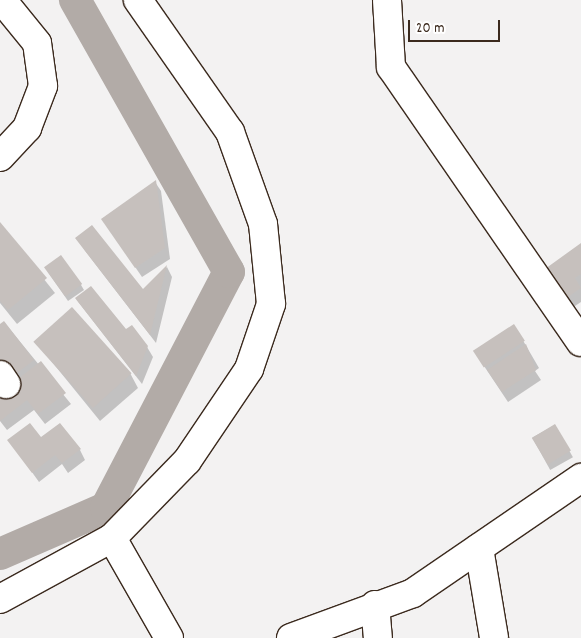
<!DOCTYPE html>
<html>
<head>
<meta charset="utf-8">
<style>
  body { margin:0 }
  #map { position:relative; width:581px; height:638px; overflow:hidden; background:#f3f2f2; font-family:Dekko,sans-serif }
  div>[style] { position:absolute }
  .shadow>* { inset:0; background:#0003; transform-origin:0 0 }
  .canal>* { height:32px; margin:-16px; padding:0 16px; transform-origin:16px; border-radius:16px; background:#b2aba7 }
  .building>* { inset:0; background:#c6c0bd; transform-origin:0 0 }
  .roads { filter:drop-shadow(1px 0 #3b2a1e) drop-shadow(-1px 0 #3b2a1e) drop-shadow(0 1px #3b2a1e) drop-shadow(0 -1px #3b2a1e) }
  .minor>* { height:28px; margin:-14px; padding:0 14px; transform-origin:14px; border-radius:14px; background:#fff }
  .tertiary>* { height:28px; margin:-14px; padding:0 14px; transform-origin:14px; border-radius:14px; background:#fff }
  span { translate:-50% -50%; white-space:nowrap; text-align:center; line-height:1.15; -webkit-text-stroke:4px #fff; paint-order:stroke }
  .scale { position:absolute; left:408px; top:20px; width:92px; height:22px; box-sizing:border-box; border:2px solid #3b2a1e; border-top:0; padding-left:6px; font-size:15px; line-height:18px; white-space:nowrap; color:#3b2a1e; -webkit-text-stroke:4px #fff; paint-order:stroke }
</style>
</head>
<body>
<div id="map">
  <div class="shadow">
    <i style="clip-path:polygon(155px 182px,161px 191px,170px 259px,142px 277px,102px 219px)"></i>
    <i style="clip-path:polygon(0 224px,55px 293px,17px 324px,0 303px)"></i>
    <i style="clip-path:polygon(581px 244px,581px 302px,566px 312px,545px 284px)"></i>
    <i style="clip-path:polygon(83px 248px,143px 290px,167px 267px,172px 277px,156px 343px)"></i>
    <i style="clip-path:polygon(48px 272px,81px 285px,84px 290px,68px 301px)"></i>
    <i style="clip-path:polygon(76px 299px,147px 347px,153px 357px,142px 384px)"></i>
    <i style="clip-path:polygon(4px 322px,71px 404px,45px 424px,34px 410px,7px 430px,0 421px,0 326px)"></i>
    <i style="clip-path:polygon(514px 325px,539px 368px,535px 371px,541px 380px,508px 402px,474px 351px)"></i>
    <i style="clip-path:polygon(35px 341px,130px 373px,138px 388px,100px 421px)"></i>
    <i style="left:555px;top:425px;width:37px;height:26px;rotate:61deg"></i>
    <i style="clip-path:polygon(41px 439px,80px 450px,85px 460px,68px 473px,62px 464px,39px 482px,9px 440px)"></i>
  </div>
  <div class="canal">
    <i style="left:0;top:554px;width:116px;rotate:-23.5deg"></i>
    <i style="left:106px;top:508px;width:266px;rotate:-62.5deg"></i>
    <i style="left:229px;top:272px;width:313px;rotate:-119.5deg"></i>
  </div>
  <div class="building">
    <i style="clip-path:polygon(156px 180px,165px 248px,135px 268px,101px 219px)"></i>
    <i style="clip-path:polygon(0 222px,47px 278px,8px 310px,0 301px)"></i>
    <i style="clip-path:polygon(92px 225px,143px 289px,167px 265px,150px 335px,75px 238px)"></i>
    <i style="clip-path:polygon(581px 243px,581px 274px,575px 278px,581px 288px,559px 303px,538px 274px)"></i>
    <i style="left:61px;top:255px;width:36px;height:21px;rotate:54deg"></i>
    <i style="clip-path:polygon(91px 286px,126px 329px,132px 325px,148px 346px,136px 376px,75px 298px)"></i>
    <i style="left:72px;top:307px;width:89px;height:52px;rotate:48deg"></i>
    <i style="clip-path:polygon(4px 321px,34px 360px,8px 380px,0 370px,0 324px)"></i>
    <i style="left:514px;top:324px;width:20px;height:49px;rotate:57deg"></i>
    <i style="clip-path:polygon(526px 344px,536px 370px,502px 392px,487px 370px)"></i>
    <i style="clip-path:polygon(41px 361px,66px 393px,38px 414px,27px 400px,0 421px,0 393px)"></i>
    <i style="clip-path:polygon(30px 423px,41px 437px,60px 423px,81px 449px,62px 463px,55px 455px,32px 473px,7px 440px)"></i>
    <i style="left:555px;top:424px;width:31px;height:27px;rotate:59deg"></i>
  </div>
  <div class="roads">
    <div class="minor">
      <i style="left:387px;top:0;width:67px;rotate:86.6deg"></i>
      <i style="left:391px;top:67px;width:334px;rotate:55.4deg"></i>
      <i style="left:0;top:157px;width:40px;rotate:-47deg"></i>
      <i style="left:27px;top:128px;width:45px;rotate:-69.1deg"></i>
      <i style="left:43px;top:86px;width:43px;rotate:-97.9deg"></i>
      <i style="left:37px;top:43px;width:55px;rotate:-129.1deg"></i>
      <i style="left:0;top:375px;width:11px;rotate:56deg"></i>
      <i style="left:112px;top:538px;width:107px;rotate:-45.8deg"></i>
      <i style="left:187px;top:461px;width:111px;rotate:-56deg"></i>
      <i style="left:249px;top:369px;width:69px;rotate:-71.3deg"></i>
      <i style="left:271px;top:304px;width:80px;rotate:-95.7deg"></i>
      <i style="left:263px;top:224px;width:98px;rotate:-109.7deg"></i>
      <i style="left:230px;top:132px;width:161px;rotate:-124.9deg"></i>
      <i style="left:479px;top:548px;width:91px;rotate:80.5deg"></i>
      <i style="left:375px;top:605px;width:33px;rotate:85deg"></i>
    </div>
    <div class="tertiary">
      <i style="left:0;top:599px;width:128px;rotate:-28.6deg"></i>
      <i style="left:112px;top:538px;width:115px;rotate:60.3deg"></i>
      <i style="left:291px;top:638px;width:130px;rotate:-20.2deg"></i>
      <i style="left:413px;top:593px;width:204px;rotate:-34.4deg"></i>
    </div>
  </div>
  <div class="scale">20 m</div>
</div>
</body>
</html>
